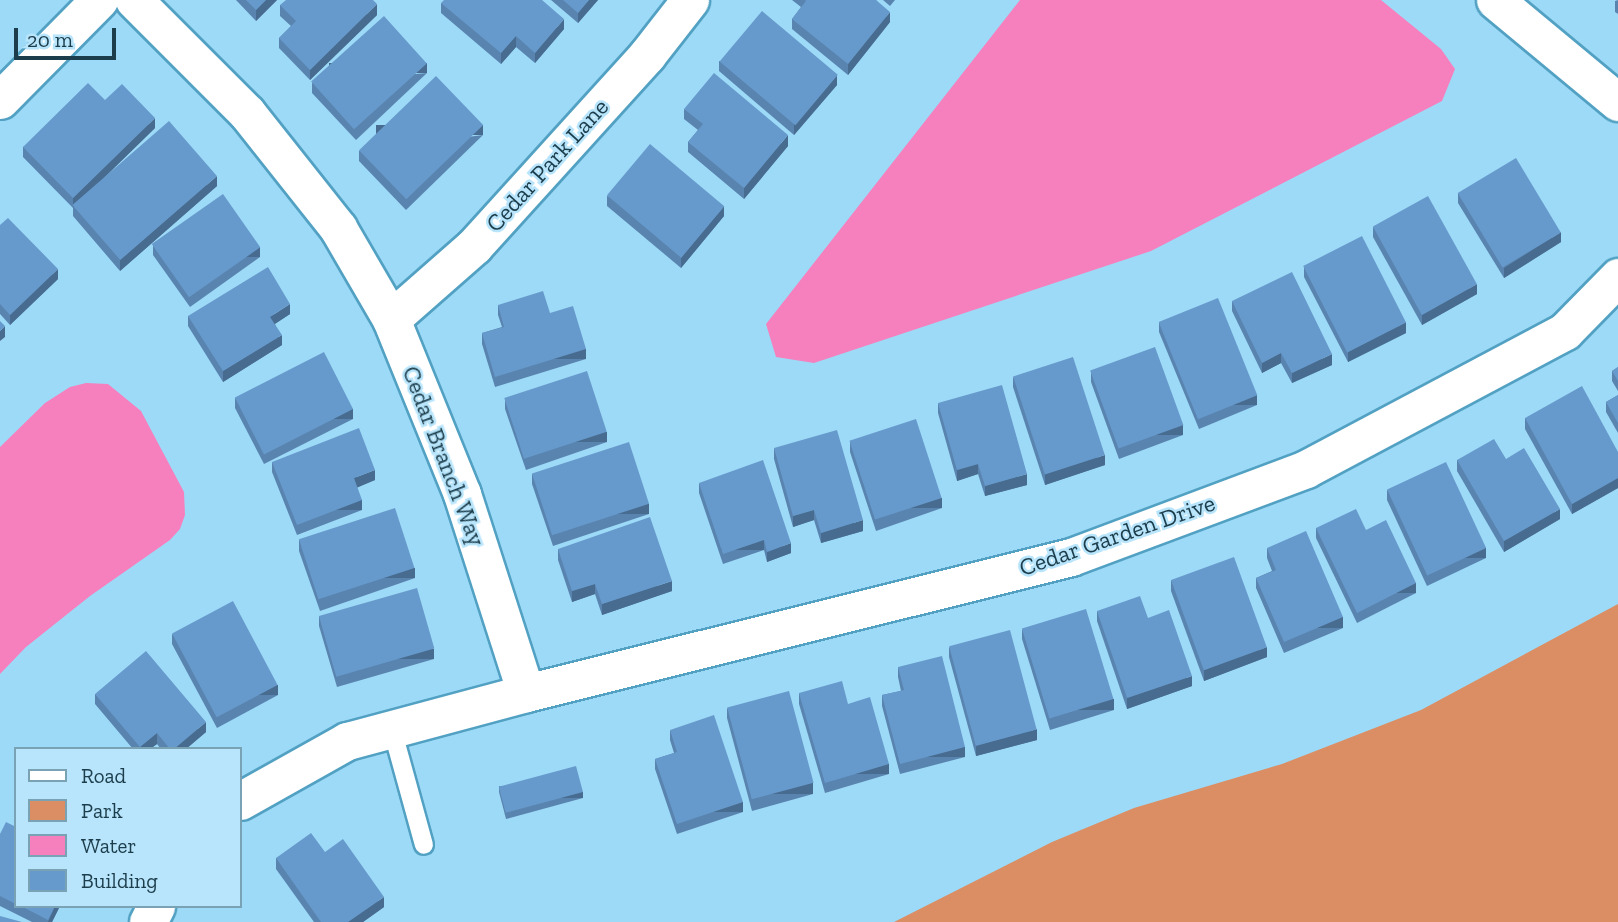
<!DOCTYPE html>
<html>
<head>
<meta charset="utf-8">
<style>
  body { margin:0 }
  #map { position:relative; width:1618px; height:922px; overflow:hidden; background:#9ddaf7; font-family:"Zilla Slab",serif }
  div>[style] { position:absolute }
  .green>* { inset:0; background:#db8e64 }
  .water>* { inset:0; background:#f580bd }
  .roads { filter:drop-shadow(2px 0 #52a1c3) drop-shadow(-2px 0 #52a1c3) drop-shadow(0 2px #52a1c3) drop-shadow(0 -2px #52a1c3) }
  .lane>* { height:18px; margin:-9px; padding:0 9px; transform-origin:9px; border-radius:9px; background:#fff }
  .street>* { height:37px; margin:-18.5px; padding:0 18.5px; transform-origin:18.5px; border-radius:18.5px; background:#fff }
  .wall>* { inset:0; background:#5984af }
  .shaded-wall>* { inset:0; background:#486c8f; transform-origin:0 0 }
  .building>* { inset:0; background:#679acc; transform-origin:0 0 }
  span { translate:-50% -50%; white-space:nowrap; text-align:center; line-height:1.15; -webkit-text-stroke:5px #b8e5fb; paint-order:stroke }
  .street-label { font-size:24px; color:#1c3d4b }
  .legend { position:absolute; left:14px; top:747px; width:228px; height:161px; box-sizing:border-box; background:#b8e5fb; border:2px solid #7aa2b5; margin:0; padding:9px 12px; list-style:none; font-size:21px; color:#1c3d4b }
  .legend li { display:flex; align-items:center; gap:14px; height:35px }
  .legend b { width:35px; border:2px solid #7aa2b5 }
  .scale { position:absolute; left:14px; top:28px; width:102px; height:32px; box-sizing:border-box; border:4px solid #1c3d4b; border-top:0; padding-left:9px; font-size:21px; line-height:24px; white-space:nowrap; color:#1c3d4b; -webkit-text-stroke:5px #b8e5fb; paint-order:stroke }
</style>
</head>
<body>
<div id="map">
  <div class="green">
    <i style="clip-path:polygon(1618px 604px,1618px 922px,894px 922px,1052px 842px,1134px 808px,1282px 764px,1421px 710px)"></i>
  </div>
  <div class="water">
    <i style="clip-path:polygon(1020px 0,1381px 0,1441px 49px,1455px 69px,1442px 101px,1151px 251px,814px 363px,776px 357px,766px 324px)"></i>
    <i style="clip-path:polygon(86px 383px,108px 384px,141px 411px,184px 492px,185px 515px,180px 529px,170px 540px,90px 596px,26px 647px,0 674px,0 447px,45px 403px,70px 387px)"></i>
  </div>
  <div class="roads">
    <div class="lane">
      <i style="left:392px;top:729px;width:120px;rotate:74.6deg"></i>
    </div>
    <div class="street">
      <i style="left:134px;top:0;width:160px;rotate:45deg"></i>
      <i style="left:247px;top:113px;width:147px;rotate:51.6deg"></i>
      <i style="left:338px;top:228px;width:105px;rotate:59.8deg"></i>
      <i style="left:391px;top:319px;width:189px;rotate:67.9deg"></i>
      <i style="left:462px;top:494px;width:209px;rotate:72.2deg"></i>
      <i style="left:1495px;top:0;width:160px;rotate:39.7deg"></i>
      <i style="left:0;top:100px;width:141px;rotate:-45.3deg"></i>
      <i style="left:391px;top:319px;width:111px;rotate:-41.3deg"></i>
      <i style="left:474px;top:246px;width:258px;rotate:-47.8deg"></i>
      <i style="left:647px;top:55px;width:70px;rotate:-52deg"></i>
      <i style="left:240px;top:801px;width:123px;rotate:-29.3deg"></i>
      <i style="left:347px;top:741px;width:185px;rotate:-15deg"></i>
      <i style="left:526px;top:693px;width:562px;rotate:-14.01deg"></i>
      <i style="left:1071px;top:557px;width:251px;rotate:-20.5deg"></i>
      <i style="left:1306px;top:469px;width:293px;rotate:-28deg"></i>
      <i style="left:1565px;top:331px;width:76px;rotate:-45.5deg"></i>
      <i style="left:148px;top:922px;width:18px;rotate:-63deg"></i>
    </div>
  </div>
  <div class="wall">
    <i style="clip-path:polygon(236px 0,277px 0,256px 21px)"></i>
    <i style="clip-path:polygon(551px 0,598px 0,578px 23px)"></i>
    <i style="clip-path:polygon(792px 0,876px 0,890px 22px,848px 75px,792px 29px,792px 19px,801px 7px)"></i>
    <i style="clip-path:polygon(883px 0,895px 0,890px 6px)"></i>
    <i style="clip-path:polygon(1618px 0,1618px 14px,1615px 12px,1615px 1px)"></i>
    <i style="clip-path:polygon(441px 3px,564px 29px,535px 63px,516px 47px,501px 64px,441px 13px)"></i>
    <i style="clip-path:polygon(280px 5px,377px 15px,310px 80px,279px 48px,279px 38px,291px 26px,280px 16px)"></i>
    <i style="clip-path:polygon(719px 61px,837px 85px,794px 135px,719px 71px)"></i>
    <i style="clip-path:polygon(427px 73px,356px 140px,312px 93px,312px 83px)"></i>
    <i style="clip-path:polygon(105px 100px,155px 128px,105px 177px,217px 186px,120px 271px,73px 216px,73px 208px,23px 157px,23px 147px)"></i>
    <i style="clip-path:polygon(684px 109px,788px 146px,744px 199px,688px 152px,688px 142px,698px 130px,684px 119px)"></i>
    <i style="clip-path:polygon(483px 135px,406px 210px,359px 161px,359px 151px)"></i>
    <i style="clip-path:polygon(1458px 193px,1561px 242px,1504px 278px,1458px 203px)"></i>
    <i style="clip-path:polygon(607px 196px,724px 216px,681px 268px,607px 206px)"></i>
    <i style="clip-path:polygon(0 225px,58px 279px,10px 325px,0 314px)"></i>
    <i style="clip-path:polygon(1373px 227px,1477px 294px,1422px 325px,1373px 237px)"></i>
    <i style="clip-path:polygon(153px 245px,260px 257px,190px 307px,153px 255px)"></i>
    <i style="clip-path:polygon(1304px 267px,1406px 333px,1348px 362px,1304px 277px)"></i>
    <i style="clip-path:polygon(1232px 301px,1332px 365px,1292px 383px,1281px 363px,1262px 373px,1232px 311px)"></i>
    <i style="clip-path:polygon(498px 305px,550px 313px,586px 359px,495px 387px,482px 344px,482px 333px,502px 327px,498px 315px)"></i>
    <i style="clip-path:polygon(290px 314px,275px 324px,282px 345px,223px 382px,188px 326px,188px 316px)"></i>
    <i style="clip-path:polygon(1159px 322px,1257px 405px,1199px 429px,1159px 332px)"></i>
    <i style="clip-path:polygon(1618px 367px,1618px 391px,1612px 381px,1612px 371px)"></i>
    <i style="clip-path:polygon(1091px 372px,1183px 435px,1119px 459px,1091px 382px)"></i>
    <i style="clip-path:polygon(1013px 377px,1105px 465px,1045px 485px,1013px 387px)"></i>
    <i style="clip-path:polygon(1618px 395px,1618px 433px,1606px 412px,1606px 402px)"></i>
    <i style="clip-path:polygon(235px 398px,353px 419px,264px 464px,235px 408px)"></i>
    <i style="clip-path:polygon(505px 399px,607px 442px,526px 470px,505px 409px)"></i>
    <i style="clip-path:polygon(938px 403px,1027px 485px,985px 496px,978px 474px,957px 481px,938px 413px)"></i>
    <i style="clip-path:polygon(1525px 418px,1618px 452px,1618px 488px,1572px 514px,1525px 429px)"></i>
    <i style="clip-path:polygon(850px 441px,942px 508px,876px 531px,850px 452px)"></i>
    <i style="clip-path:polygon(774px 448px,863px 531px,821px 543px,814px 520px,793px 527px,774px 459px)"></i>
    <i style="clip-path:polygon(1506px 459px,1560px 519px,1504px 552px,1457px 471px,1457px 460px)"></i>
    <i style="clip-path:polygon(272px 462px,375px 480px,357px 487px,362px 510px,297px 535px,272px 472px)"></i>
    <i style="clip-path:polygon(532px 474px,649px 514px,553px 546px,532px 484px)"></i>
    <i style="clip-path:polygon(699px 483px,791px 553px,767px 562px,764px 550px,723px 564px,699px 493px)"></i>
    <i style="clip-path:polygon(1387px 490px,1486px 558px,1427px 586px,1387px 500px)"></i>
    <i style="clip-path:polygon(1316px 528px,1366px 530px,1416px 593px,1357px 623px,1316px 538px)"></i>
    <i style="clip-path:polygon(299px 540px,415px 578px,320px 611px,299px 551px)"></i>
    <i style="clip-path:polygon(1267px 548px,1343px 628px,1284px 653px,1256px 588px,1256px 578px,1272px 571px,1267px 558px)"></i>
    <i style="clip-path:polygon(558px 549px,672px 591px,602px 615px,595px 594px,572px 602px,558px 560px)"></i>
    <i style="clip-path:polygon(1171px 580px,1267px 657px,1204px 681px,1171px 591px)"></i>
    <i style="clip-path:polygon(1097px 611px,1148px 618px,1192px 686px,1127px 709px,1097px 621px)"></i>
    <i style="clip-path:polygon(319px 616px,434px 659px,337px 687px,319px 626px)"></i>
    <i style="clip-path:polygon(1022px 629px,1114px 710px,1050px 730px,1022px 639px)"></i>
    <i style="clip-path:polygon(172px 634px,278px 695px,217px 728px,172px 644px)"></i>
    <i style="clip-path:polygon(949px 647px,1037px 740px,976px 756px,949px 657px)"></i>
    <i style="clip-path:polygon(898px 667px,965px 757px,900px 774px,882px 706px,882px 695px,901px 691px,898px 677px)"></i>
    <i style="clip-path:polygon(799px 693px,848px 704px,889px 774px,825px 793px,799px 704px)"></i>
    <i style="clip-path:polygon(95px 694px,206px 732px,186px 749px,161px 749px,157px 744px,150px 749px,133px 749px,95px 704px)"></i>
    <i style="clip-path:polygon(727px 708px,813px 794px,752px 811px,727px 718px)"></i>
    <i style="clip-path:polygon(670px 730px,743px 812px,677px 834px,655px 769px,655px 759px,674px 753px,670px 740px)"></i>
    <i style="clip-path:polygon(499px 786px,583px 798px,506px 819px,499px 792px)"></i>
    <i style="clip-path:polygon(16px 827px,16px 906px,60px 906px,52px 922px,32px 922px,0 906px,0 834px)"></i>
    <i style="clip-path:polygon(325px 852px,384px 907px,363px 922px,314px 922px,276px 869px,276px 858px)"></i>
  </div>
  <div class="shaded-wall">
    <i style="clip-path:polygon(266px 0,277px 0,256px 21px,256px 10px)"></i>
    <i style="clip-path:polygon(589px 0,598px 0,578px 23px,578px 13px)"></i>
    <i style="clip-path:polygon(377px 4px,377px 15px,310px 80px,310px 70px)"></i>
    <i style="clip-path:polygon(890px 12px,890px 22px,848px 75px,848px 64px)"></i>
    <i style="clip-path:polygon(564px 19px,564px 29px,535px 63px,535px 53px)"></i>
    <i style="clip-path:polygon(516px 36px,516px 47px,501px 64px,501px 53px)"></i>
    <i style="left:427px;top:63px;width:10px;height:98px;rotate:90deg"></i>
    <i style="clip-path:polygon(837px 75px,837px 85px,794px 135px,794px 125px)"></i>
    <i style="clip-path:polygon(155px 118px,155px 128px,74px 207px,73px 206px,73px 198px)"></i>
    <i style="left:483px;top:125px;width:10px;height:107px;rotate:90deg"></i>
    <i style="clip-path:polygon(788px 135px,788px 146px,744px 199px,744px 188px)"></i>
    <i style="clip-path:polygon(217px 176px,217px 186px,120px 271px,120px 260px)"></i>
    <i style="clip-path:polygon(724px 206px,724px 216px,681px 268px,681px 258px)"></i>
    <i style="clip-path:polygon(1561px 232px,1561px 242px,1504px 278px,1504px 268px)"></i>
    <i style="left:260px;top:247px;width:10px;height:86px;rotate:90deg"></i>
    <i style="clip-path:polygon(58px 269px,58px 279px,10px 325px,10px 315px)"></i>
    <i style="clip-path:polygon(1477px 284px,1477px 294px,1422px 325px,1422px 315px)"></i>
    <i style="clip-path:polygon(290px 304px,290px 314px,270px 327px,270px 317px)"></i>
    <i style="clip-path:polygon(1406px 322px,1406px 333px,1348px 362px,1348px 352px)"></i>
    <i style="clip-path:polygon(5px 326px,5px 337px,0 341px,0 331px)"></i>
    <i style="clip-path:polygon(282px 335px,282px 345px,223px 382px,223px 371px)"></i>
    <i style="left:586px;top:349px;width:10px;height:95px;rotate:90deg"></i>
    <i style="clip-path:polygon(1281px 353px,1281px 363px,1262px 373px,1262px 363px)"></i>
    <i style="clip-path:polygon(1332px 354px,1332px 365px,1292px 383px,1292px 373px)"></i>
    <i style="left:1257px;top:395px;width:10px;height:63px;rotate:90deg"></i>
    <i style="left:353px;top:409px;width:10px;height:100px;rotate:90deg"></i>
    <i style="left:1183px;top:425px;width:10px;height:68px;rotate:90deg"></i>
    <i style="left:607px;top:432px;width:10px;height:86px;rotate:90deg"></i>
    <i style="clip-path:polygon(1105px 455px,1105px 465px,1045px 485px,1045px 474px)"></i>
    <i style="clip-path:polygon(978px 464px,978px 474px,957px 481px,957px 470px)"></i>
    <i style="clip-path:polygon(375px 470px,375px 480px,354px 489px,354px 478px)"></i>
    <i style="clip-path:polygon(1027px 474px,1027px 485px,985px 496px,985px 486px)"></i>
    <i style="clip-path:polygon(1618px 478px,1618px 488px,1572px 514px,1572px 504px)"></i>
    <i style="left:942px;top:498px;width:10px;height:70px;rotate:90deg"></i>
    <i style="left:362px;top:500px;width:10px;height:70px;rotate:90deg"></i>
    <i style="left:649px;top:504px;width:10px;height:101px;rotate:90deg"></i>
    <i style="clip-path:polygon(1560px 509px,1560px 519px,1504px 552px,1504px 541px)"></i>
    <i style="clip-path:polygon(814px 510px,814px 520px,793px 527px,793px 516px)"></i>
    <i style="clip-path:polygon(863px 520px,863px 531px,821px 543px,821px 533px)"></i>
    <i style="left:764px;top:540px;width:10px;height:43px;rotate:90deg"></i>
    <i style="clip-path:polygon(791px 543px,791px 553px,767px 562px,767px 552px)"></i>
    <i style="left:1486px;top:548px;width:10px;height:65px;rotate:90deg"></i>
    <i style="left:415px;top:568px;width:10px;height:101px;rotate:90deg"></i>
    <i style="clip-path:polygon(672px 581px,672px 591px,602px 615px,602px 604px)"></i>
    <i style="left:1416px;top:583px;width:10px;height:66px;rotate:90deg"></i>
    <i style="clip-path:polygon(595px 584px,595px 594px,572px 602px,572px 591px)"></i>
    <i style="left:1343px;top:617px;width:11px;height:64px;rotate:90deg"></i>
    <i style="clip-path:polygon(1267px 647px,1267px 657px,1204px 681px,1204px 670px)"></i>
    <i style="left:434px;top:649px;width:10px;height:101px;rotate:90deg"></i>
    <i style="clip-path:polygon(1192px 676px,1192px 686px,1127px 709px,1127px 698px)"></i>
    <i style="left:278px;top:685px;width:10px;height:69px;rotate:90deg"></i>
    <i style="left:1114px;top:699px;width:11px;height:67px;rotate:90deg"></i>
    <i style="clip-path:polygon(206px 722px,206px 732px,186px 749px,174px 749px)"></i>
    <i style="clip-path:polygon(1037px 729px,1037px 740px,976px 756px,976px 746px)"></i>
    <i style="clip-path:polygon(157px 733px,157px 744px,150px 749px,140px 749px,140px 747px)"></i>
    <i style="left:965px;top:747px;width:10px;height:67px;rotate:90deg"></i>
    <i style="left:889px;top:764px;width:10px;height:67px;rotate:90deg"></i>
    <i style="left:813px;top:783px;width:11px;height:63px;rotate:90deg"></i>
    <i style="left:583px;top:792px;width:6px;height:80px;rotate:90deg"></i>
    <i style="left:743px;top:802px;width:10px;height:70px;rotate:90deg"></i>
    <i style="clip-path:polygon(384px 897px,384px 907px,363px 922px,348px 922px)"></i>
    <i style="clip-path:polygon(55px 906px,60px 906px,52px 922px,48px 922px)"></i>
  </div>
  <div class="building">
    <i style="clip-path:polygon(246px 0,266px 0,256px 10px)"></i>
    <i style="clip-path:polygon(286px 0,373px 0,377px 4px,310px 70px,279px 38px,296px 21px,280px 5px)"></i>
    <i style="clip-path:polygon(444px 0,542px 0,564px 19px,535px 53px,516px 36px,501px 53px,441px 3px)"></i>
    <i style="clip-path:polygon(563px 0,589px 0,578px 13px)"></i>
    <i style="clip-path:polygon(805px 0,876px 0,890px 12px,848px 64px,792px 19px,806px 1px)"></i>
    <i style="left:762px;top:11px;width:99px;height:66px;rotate:40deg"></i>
    <i style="left:384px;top:16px;width:64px;height:98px;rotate:48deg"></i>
    <i style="clip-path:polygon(714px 73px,788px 135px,744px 188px,688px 142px,703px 124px,684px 109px)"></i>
    <i style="left:436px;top:76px;width:68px;height:107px;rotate:46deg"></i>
    <i style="clip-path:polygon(88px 83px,105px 100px,122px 84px,155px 118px,73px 198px,23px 147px)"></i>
    <i style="left:169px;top:121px;width:73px;height:128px;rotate:49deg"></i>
    <i style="left:650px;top:144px;width:97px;height:67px;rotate:40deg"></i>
    <i style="left:1516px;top:158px;width:87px;height:68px;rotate:59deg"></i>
    <i style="left:223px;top:194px;width:65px;height:87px;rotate:55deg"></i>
    <i style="left:1428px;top:196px;width:101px;height:63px;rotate:61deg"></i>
    <i style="clip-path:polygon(8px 218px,58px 269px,10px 315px,0 304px,0 225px)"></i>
    <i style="left:1362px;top:236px;width:97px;height:66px;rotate:63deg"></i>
    <i style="clip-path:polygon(268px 267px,290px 304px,270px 317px,282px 335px,223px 371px,188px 316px)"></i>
    <i style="clip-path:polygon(1292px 272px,1332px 354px,1292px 373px,1281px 353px,1262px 363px,1232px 301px)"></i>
    <i style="clip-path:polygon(543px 291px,550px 313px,573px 306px,586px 349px,495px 377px,482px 333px,504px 327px,498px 305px)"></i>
    <i style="left:1218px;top:298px;width:105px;height:64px;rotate:68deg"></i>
    <i style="clip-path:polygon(0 321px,5px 326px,0 331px)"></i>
    <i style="left:1155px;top:347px;width:83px;height:69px;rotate:70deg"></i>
    <i style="left:324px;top:352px;width:64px;height:100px;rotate:63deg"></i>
    <i style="left:1073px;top:357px;width:103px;height:63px;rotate:72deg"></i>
    <i style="clip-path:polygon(1618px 367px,1618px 381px,1612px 371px)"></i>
    <i style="left:587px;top:371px;width:64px;height:87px;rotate:72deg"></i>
    <i style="clip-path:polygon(1002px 385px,1027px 474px,985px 486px,978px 464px,957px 470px,938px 403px)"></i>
    <i style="clip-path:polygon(1582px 386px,1618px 452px,1618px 478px,1572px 504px,1525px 418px)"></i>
    <i style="clip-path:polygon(1618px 395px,1618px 423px,1606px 402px)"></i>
    <i style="left:916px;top:419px;width:83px;height:70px;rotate:72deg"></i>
    <i style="clip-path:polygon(359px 428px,375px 470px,354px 478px,362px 500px,297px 525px,272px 462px)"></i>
    <i style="clip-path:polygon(837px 430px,863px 520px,821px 533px,814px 510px,793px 516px,774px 448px)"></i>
    <i style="clip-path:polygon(1494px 439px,1506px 459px,1524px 448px,1560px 509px,1504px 541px,1457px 460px)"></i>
    <i style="left:629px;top:442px;width:65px;height:102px;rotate:72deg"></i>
    <i style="clip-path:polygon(763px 460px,791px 543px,767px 552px,764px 540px,723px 554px,699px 483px)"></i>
    <i style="left:1446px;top:462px;width:95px;height:65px;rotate:65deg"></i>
    <i style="left:395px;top:508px;width:63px;height:101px;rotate:72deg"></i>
    <i style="clip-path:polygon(1356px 509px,1366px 530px,1386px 520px,1416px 583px,1357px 613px,1316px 528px)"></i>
    <i style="clip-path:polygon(650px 517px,672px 581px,602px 604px,595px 584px,572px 591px,558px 549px)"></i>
    <i style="clip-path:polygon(1306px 531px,1343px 617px,1284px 642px,1256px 578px,1276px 570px,1267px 548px)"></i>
    <i style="left:1234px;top:557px;width:96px;height:67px;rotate:70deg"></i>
    <i style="left:417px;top:588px;width:63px;height:102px;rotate:74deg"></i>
    <i style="clip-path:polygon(1140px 596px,1148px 618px,1169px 610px,1192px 676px,1127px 698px,1097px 611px)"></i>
    <i style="left:233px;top:601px;width:95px;height:69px;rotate:62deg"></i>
    <i style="left:1086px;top:609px;width:94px;height:67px;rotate:73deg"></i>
    <i style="left:1010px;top:630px;width:103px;height:63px;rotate:75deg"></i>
    <i style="clip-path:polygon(146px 651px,206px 722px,174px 749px,170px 749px,157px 733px,140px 747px,95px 694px)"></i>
    <i style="clip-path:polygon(942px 656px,965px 747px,900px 764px,882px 695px,904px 690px,898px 667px)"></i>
    <i style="clip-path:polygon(842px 681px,848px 704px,870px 697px,889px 764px,825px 783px,799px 693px)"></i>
    <i style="left:789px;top:691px;width:95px;height:64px;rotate:75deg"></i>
    <i style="clip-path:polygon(714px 715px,743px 802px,677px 824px,655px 759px,677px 752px,670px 730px)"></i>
    <i style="left:576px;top:766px;width:27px;height:80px;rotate:75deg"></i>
    <i style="clip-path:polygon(6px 822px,16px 827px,16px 904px,0 896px,0 834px)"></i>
    <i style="clip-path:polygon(311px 833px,325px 852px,343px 839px,384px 897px,348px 922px,321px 922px,276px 858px)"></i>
    <i style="clip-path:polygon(21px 906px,55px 906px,48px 920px)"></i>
    <i style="clip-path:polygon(0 916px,22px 922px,0 922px)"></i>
  </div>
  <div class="street-label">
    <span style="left:547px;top:165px;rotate:-48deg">Cedar Park Lane</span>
    <span style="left:444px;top:456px;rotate:69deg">Cedar Branch Way</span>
    <span style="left:1117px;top:535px;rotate:-19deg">Cedar Garden Drive</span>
  </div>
  <ul class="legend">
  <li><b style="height:9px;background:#fff"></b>Road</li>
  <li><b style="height:19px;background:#db8e64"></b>Park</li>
  <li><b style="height:19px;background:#f580bd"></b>Water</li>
  <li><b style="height:19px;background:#679acc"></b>Building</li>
  </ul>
  <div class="scale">20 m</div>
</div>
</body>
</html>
